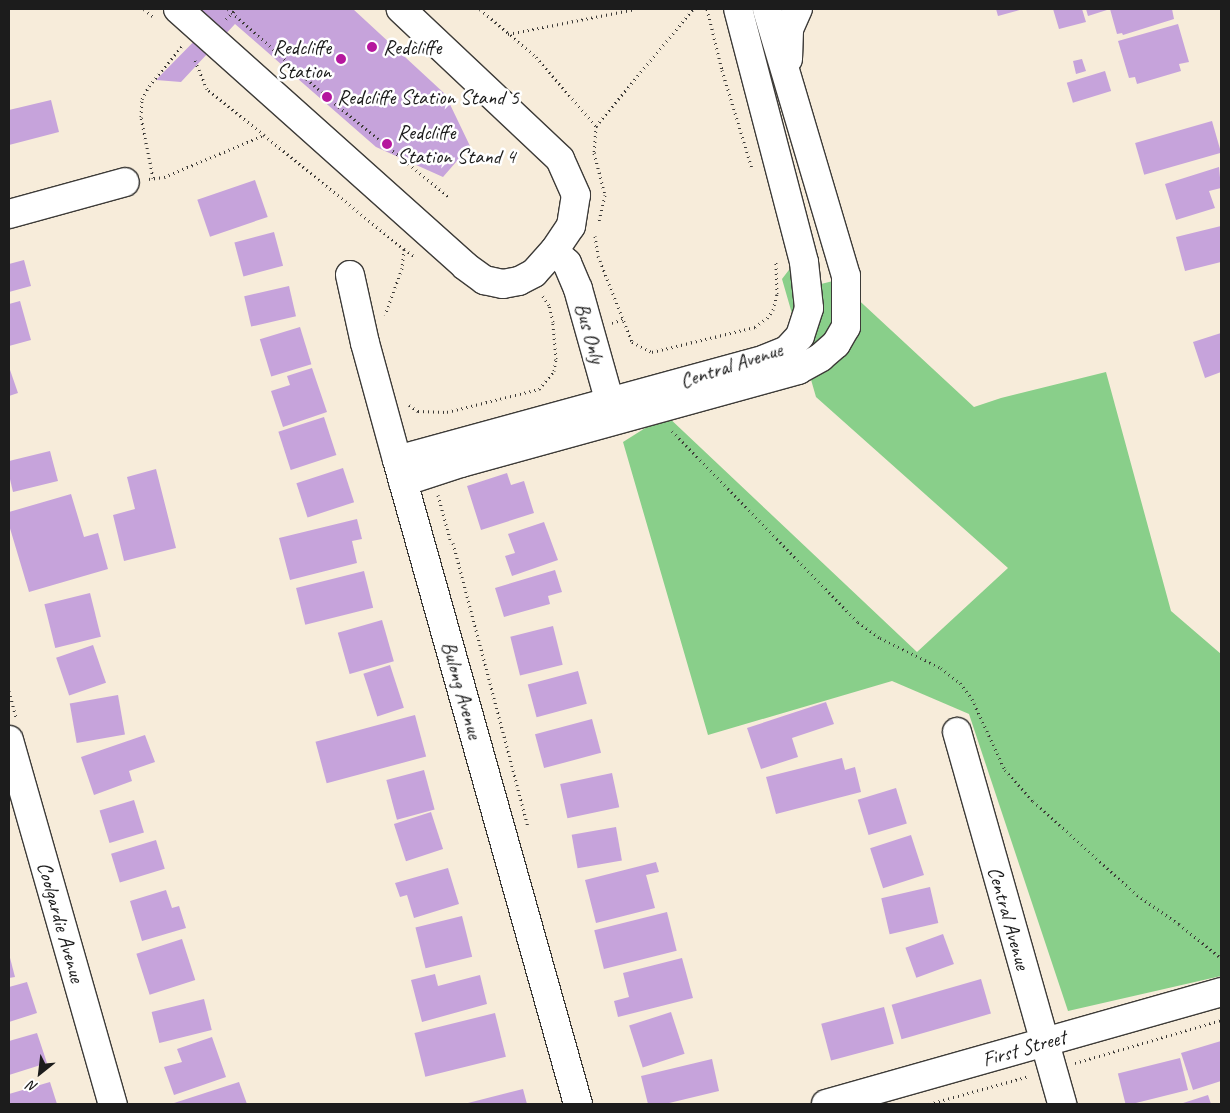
<!DOCTYPE html>
<html>
<head>
<meta charset="utf-8">
<style>
  body { margin:0 }
  #map { position:relative; width:1230px; height:1113px; overflow:hidden; background:#f7ecda; font-family:Caveat,sans-serif }
  div>[style] { position:absolute }
  .green>* { inset:0; background:#89cf8a }
  .building>* { inset:0; background:#c6a3db; transform-origin:0 0 }
  .path>* { height:3px; margin-top:-1.5px; transform-origin:0; background:repeating-linear-gradient(90deg,#3d3b38 0 1px,transparent 0 5px) }
  .roads { filter:drop-shadow(1px 0 #3d3b38) drop-shadow(-1px 0 #3d3b38) drop-shadow(0 1px #3d3b38) drop-shadow(0 -1px #3d3b38) }
  .minor>* { height:28px; margin:-14px; padding:0 14px; transform-origin:14px; border-radius:14px; background:#fff }
  .dots>* { width:14px; height:14px; translate:-50% -50%; box-sizing:border-box; border:2px solid #fff; border-radius:50% }
  span { translate:-50% -50%; white-space:nowrap; text-align:center; line-height:1.15; -webkit-text-stroke:5px #fff; paint-order:stroke }
  .poi-label { font-size:21px; color:#1c1c1c }
  .right { translate:-100% -50%; text-align:right }
  .left { translate:0 -50%; text-align:left }
  .street-label { font-size:21px; color:#1c1c1c }
  .frame { position:absolute; inset:0; border:10px solid #1c1c1c; pointer-events:none }
  .north { position:absolute; left:15px; top:1048px; width:50px; height:50px; -webkit-text-stroke:4px #fff; paint-order:stroke; rotate:209deg; font-size:14px; font-weight:700; line-height:20px; text-align:center; color:#1c1c1c }
  .north::after { content:''; display:block; margin:auto; width:18px; height:22px; background:#1c1c1c; clip-path:polygon(50% 0,100% 100%,50% 72%,0 100%) }
</style>
</head>
<body>
<div id="map">
  <div class="green">
    <i style="clip-path:polygon(798px 258px,817px 285px,837px 280px,974px 407px,1001px 398px,1106px 372px,1171px 611px,1221px 654px,1221px 976px,1068px 1011px,969px 714px,892px 681px,708px 735px,623px 442px,666px 415px,917px 652px,1008px 568px,816px 397px,782px 279px)"></i>
  </div>
  <div class="building">
    <i style="clip-path:polygon(198px 9px,353px 9px,445px 94px,470px 146px,443px 177px,376px 147px,235px 24px,181px 82px,156px 80px,212px 23px)"></i>
    <i style="clip-path:polygon(996px 9px,1023px 9px,998px 16px)"></i>
    <i style="clip-path:polygon(1053px 9px,1082px 9px,1086px 22px,1059px 29px)"></i>
    <i style="clip-path:polygon(1086px 9px,1106px 9px,1107px 10px,1088px 16px)"></i>
    <i style="clip-path:polygon(1110px 9px,1172px 9px,1174px 19px,1123px 35px,1122px 33px,1117px 34px)"></i>
    <i style="clip-path:polygon(1178px 24px,1189px 62px,1179px 64px,1181px 71px,1137px 84px,1135px 77px,1129px 78px,1118px 41px)"></i>
    <i style="clip-path:polygon(1082px 59px,1086px 71px,1076px 74px,1073px 61px)"></i>
    <i style="left:1105px;top:71px;width:21px;height:40px;rotate:73deg"></i>
    <i style="clip-path:polygon(51px 100px,59px 132px,9px 145px,9px 110px)"></i>
    <i style="left:1212px;top:121px;width:33px;height:80px;rotate:74deg"></i>
    <i style="clip-path:polygon(1219px 167px,1221px 188px,1209px 191px,1215px 208px,1176px 220px,1165px 184px)"></i>
    <i style="left:255px;top:180px;width:39px;height:61px;rotate:71deg"></i>
    <i style="clip-path:polygon(1221px 226px,1221px 262px,1185px 271px,1176px 237px)"></i>
    <i style="left:274px;top:232px;width:35px;height:41px;rotate:75deg"></i>
    <i style="clip-path:polygon(24px 260px,31px 286px,9px 292px,9px 264px)"></i>
    <i style="left:289px;top:286px;width:31px;height:46px;rotate:77deg"></i>
    <i style="clip-path:polygon(20px 301px,31px 340px,9px 346px,9px 304px)"></i>
    <i style="left:300px;top:327px;width:39px;height:42px;rotate:73deg"></i>
    <i style="clip-path:polygon(1221px 333px,1221px 372px,1205px 378px,1193px 342px)"></i>
    <i style="clip-path:polygon(9px 367px,18px 393px,9px 396px)"></i>
    <i style="clip-path:polygon(312px 368px,327px 412px,283px 427px,271px 391px,290px 385px,287px 376px)"></i>
    <i style="left:324px;top:417px;width:40px;height:48px;rotate:72deg"></i>
    <i style="clip-path:polygon(50px 451px,58px 481px,13px 492px,9px 475px,9px 461px)"></i>
    <i style="left:343px;top:468px;width:36px;height:49px;rotate:72deg"></i>
    <i style="clip-path:polygon(156px 469px,176px 548px,124px 561px,113px 515px,135px 509px,127px 477px)"></i>
    <i style="clip-path:polygon(507px 473px,511px 485px,524px 481px,534px 513px,481px 530px,467px 486px)"></i>
    <i style="clip-path:polygon(71px 494px,84px 537px,98px 533px,108px 569px,29px 592px,9px 525px,9px 512px)"></i>
    <i style="clip-path:polygon(357px 519px,362px 539px,352px 541px,357px 563px,290px 580px,279px 538px)"></i>
    <i style="clip-path:polygon(544px 522px,558px 560px,512px 576px,505px 556px,515px 553px,508px 534px)"></i>
    <i style="clip-path:polygon(555px 570px,562px 592px,548px 596px,550px 604px,504px 617px,495px 588px)"></i>
    <i style="left:364px;top:571px;width:38px;height:70px;rotate:76deg"></i>
    <i style="left:90px;top:593px;width:45px;height:47px;rotate:76deg"></i>
    <i style="left:382px;top:620px;width:43px;height:46px;rotate:74deg"></i>
    <i style="left:553px;top:626px;width:40px;height:44px;rotate:76deg"></i>
    <i style="left:93px;top:645px;width:40px;height:39px;rotate:71deg"></i>
    <i style="left:390px;top:665px;width:45px;height:28px;rotate:72deg"></i>
    <i style="left:578px;top:671px;width:34px;height:52px;rotate:75deg"></i>
    <i style="left:118px;top:695px;width:40px;height:49px;rotate:80deg"></i>
    <i style="clip-path:polygon(826px 702px,834px 724px,792px 738px,798px 757px,761px 769px,747px 728px)"></i>
    <i style="left:415px;top:715px;width:43px;height:103px;rotate:75deg"></i>
    <i style="left:592px;top:719px;width:35px;height:59px;rotate:75deg"></i>
    <i style="clip-path:polygon(145px 735px,155px 762px,129px 771px,132px 781px,94px 795px,81px 757px)"></i>
    <i style="clip-path:polygon(842px 758px,845px 770px,855px 767px,861px 792px,776px 814px,766px 777px)"></i>
    <i style="left:424px;top:770px;width:41px;height:39px;rotate:75deg"></i>
    <i style="left:612px;top:773px;width:35px;height:53px;rotate:78deg"></i>
    <i style="left:896px;top:788px;width:37px;height:40px;rotate:73deg"></i>
    <i style="left:134px;top:800px;width:34px;height:36px;rotate:73deg"></i>
    <i style="left:431px;top:812px;width:39px;height:39px;rotate:72deg"></i>
    <i style="left:616px;top:827px;width:34px;height:45px;rotate:80deg"></i>
    <i style="left:911px;top:835px;width:42px;height:43px;rotate:72deg"></i>
    <i style="left:156px;top:840px;width:30px;height:47px;rotate:73deg"></i>
    <i style="clip-path:polygon(656px 862px,659px 872px,646px 875px,655px 908px,596px 923px,585px 880px)"></i>
    <i style="clip-path:polygon(448px 868px,459px 904px,414px 918px,407px 895px,400px 897px,395px 883px)"></i>
    <i style="left:930px;top:887px;width:37px;height:50px;rotate:77deg"></i>
    <i style="clip-path:polygon(166px 890px,172px 908px,179px 906px,186px 928px,142px 941px,130px 901px)"></i>
    <i style="left:667px;top:912px;width:40px;height:75px;rotate:76deg"></i>
    <i style="left:462px;top:916px;width:42px;height:48px;rotate:76deg"></i>
    <i style="left:943px;top:934px;width:32px;height:40px;rotate:70deg"></i>
    <i style="left:182px;top:939px;width:43px;height:48px;rotate:72deg"></i>
    <i style="clip-path:polygon(9px 954px,15px 977px,9px 978px)"></i>
    <i style="clip-path:polygon(682px 958px,693px 998px,618px 1017px,614px 1001px,629px 997px,623px 973px)"></i>
    <i style="clip-path:polygon(435px 974px,438px 986px,480px 975px,487px 1004px,422px 1022px,411px 980px)"></i>
    <i style="left:981px;top:979px;width:36px;height:93px;rotate:74deg"></i>
    <i style="clip-path:polygon(27px 982px,37px 1013px,9px 1022px,9px 987px)"></i>
    <i style="left:204px;top:999px;width:32px;height:54px;rotate:76deg"></i>
    <i style="left:884px;top:1007px;width:38px;height:65px;rotate:75deg"></i>
    <i style="left:671px;top:1012px;width:44px;height:44px;rotate:72deg"></i>
    <i style="left:495px;top:1013px;width:45px;height:83px;rotate:76deg"></i>
    <i style="clip-path:polygon(37px 1033px,47px 1063px,9px 1075px,9px 1041px)"></i>
    <i style="clip-path:polygon(212px 1037px,226px 1077px,174px 1095px,164px 1067px,182px 1062px,177px 1049px)"></i>
    <i style="clip-path:polygon(1221px 1041px,1221px 1081px,1193px 1090px,1181px 1053px)"></i>
    <i style="left:1180px;top:1058px;width:33px;height:64px;rotate:76deg"></i>
    <i style="clip-path:polygon(712px 1059px,719px 1091px,665px 1104px,648px 1104px,641px 1076px)"></i>
    <i style="clip-path:polygon(50px 1082px,57px 1104px,9px 1104px,9px 1094px)"></i>
    <i style="clip-path:polygon(239px 1082px,247px 1104px,171px 1104px)"></i>
    <i style="clip-path:polygon(523px 1089px,527px 1104px,464px 1104px)"></i>
    <i style="clip-path:polygon(1208px 1095px,1211px 1104px,1180px 1104px)"></i>
  </div>
  <div class="path">
    <i style="left:144px;top:9px;width:14px;rotate:39deg"></i>
    <i style="left:228px;top:9px;width:132px;rotate:41.6deg"></i>
    <i style="left:327px;top:97px;width:158px;rotate:39.3deg"></i>
    <i style="left:480px;top:9px;width:74px;rotate:40.6deg"></i>
    <i style="left:536px;top:57px;width:91px;rotate:49deg"></i>
    <i style="left:596px;top:126px;width:27px;rotate:94deg"></i>
    <i style="left:594px;top:153px;width:43px;rotate:75.3deg"></i>
    <i style="left:605px;top:195px;width:27px;rotate:103deg"></i>
    <i style="left:707px;top:9px;width:63px;rotate:76.2deg"></i>
    <i style="left:722px;top:70px;width:103px;rotate:73.1deg"></i>
    <i style="left:226px;top:19px;width:14px;rotate:-45deg"></i>
    <i style="left:508px;top:34px;width:130px;rotate:-11.1deg"></i>
    <i style="left:596px;top:126px;width:152px;rotate:-50.3deg"></i>
    <i style="left:264px;top:135px;width:181px;rotate:39.2deg"></i>
    <i style="left:404px;top:249px;width:19px;rotate:96deg"></i>
    <i style="left:402px;top:268px;width:50px;rotate:109.9deg"></i>
    <i style="left:153px;top:178px;width:62px;rotate:-101.1deg"></i>
    <i style="left:141px;top:117px;width:18px;rotate:-87deg"></i>
    <i style="left:142px;top:99px;width:15px;rotate:-62deg"></i>
    <i style="left:149px;top:86px;width:52px;rotate:-50.5deg"></i>
    <i style="left:149px;top:179px;width:15px;rotate:-8deg"></i>
    <i style="left:164px;top:177px;width:108px;rotate:-22.8deg"></i>
    <i style="left:264px;top:135px;width:73px;rotate:-141.1deg"></i>
    <i style="left:207px;top:89px;width:34px;rotate:-113deg"></i>
    <i style="left:595px;top:236px;width:20px;rotate:81deg"></i>
    <i style="left:598px;top:256px;width:92px;rotate:68.4deg"></i>
    <i style="left:632px;top:342px;width:22px;rotate:27deg"></i>
    <i style="left:652px;top:352px;width:106px;rotate:-13.6deg"></i>
    <i style="left:755px;top:327px;width:15px;rotate:-37deg"></i>
    <i style="left:767px;top:318px;width:10px;rotate:-53deg"></i>
    <i style="left:773px;top:310px;width:16px;rotate:-76deg"></i>
    <i style="left:777px;top:294px;width:34px;rotate:-92deg"></i>
    <i style="left:404px;top:249px;width:12px;rotate:35deg"></i>
    <i style="left:612px;top:323px;width:12px;rotate:-20deg"></i>
    <i style="left:409px;top:405px;width:11px;rotate:34deg"></i>
    <i style="left:418px;top:411px;width:29px;rotate:2deg"></i>
    <i style="left:447px;top:412px;width:95px;rotate:-14deg"></i>
    <i style="left:539px;top:389px;width:23px;rotate:-50deg"></i>
    <i style="left:554px;top:371px;width:12px;rotate:-81deg"></i>
    <i style="left:556px;top:359px;width:37px;rotate:-95deg"></i>
    <i style="left:553px;top:322px;width:17px;rotate:-103deg"></i>
    <i style="left:549px;top:305px;width:11px;rotate:-124deg"></i>
    <i style="left:672px;top:431px;width:267px;rotate:45.8deg"></i>
    <i style="left:858px;top:622px;width:27px;rotate:36deg"></i>
    <i style="left:880px;top:638px;width:68px;rotate:26.2deg"></i>
    <i style="left:941px;top:668px;width:24px;rotate:38deg"></i>
    <i style="left:960px;top:683px;width:20px;rotate:53deg"></i>
    <i style="left:972px;top:699px;width:78px;rotate:65.1deg"></i>
    <i style="left:1005px;top:770px;width:42px;rotate:47.9deg"></i>
    <i style="left:1033px;top:801px;width:140px;rotate:42.1deg"></i>
    <i style="left:1137px;top:895px;width:51px;rotate:34.6deg"></i>
    <i style="left:1179px;top:924px;width:54px;rotate:39deg"></i>
    <i style="left:438px;top:495px;width:50px;rotate:74.8deg"></i>
    <i style="left:453px;top:543px;width:293px;rotate:75.2deg"></i>
    <i style="left:9px;top:691px;width:27px;rotate:75deg"></i>
    <i style="left:1075px;top:1063px;width:152px;rotate:-16.4deg"></i>
    <i style="left:929px;top:1104px;width:104px;rotate:-15.6deg"></i>
  </div>
  <div class="roads">
    <div class="minor">
      <i style="left:178px;top:9px;width:385px;rotate:41.8deg"></i>
      <i style="left:465px;top:266px;width:24px;rotate:36deg"></i>
      <i style="left:484px;top:280px;width:19px;rotate:12deg"></i>
      <i style="left:503px;top:284px;width:16px;rotate:-11deg"></i>
      <i style="left:519px;top:281px;width:17px;rotate:-28deg"></i>
      <i style="left:534px;top:273px;width:30px;rotate:-48deg"></i>
      <i style="left:554px;top:251px;width:30px;rotate:-56deg"></i>
      <i style="left:571px;top:226px;width:31px;rotate:-81deg"></i>
      <i style="left:576px;top:195px;width:39px;rotate:-114deg"></i>
      <i style="left:560px;top:159px;width:219px;rotate:-136.7deg"></i>
      <i style="left:788px;top:59px;width:30px;rotate:-88deg"></i>
      <i style="left:789px;top:29px;width:22px;rotate:-66deg"></i>
      <i style="left:9px;top:214px;width:120px;rotate:-15.4deg"></i>
      <i style="left:554px;top:251px;width:18px;rotate:43deg"></i>
      <i style="left:567px;top:263px;width:28px;rotate:67deg"></i>
      <i style="left:578px;top:289px;width:133px;rotate:74.3deg"></i>
      <i style="left:350px;top:275px;width:70px;rotate:77.6deg"></i>
      <i style="left:365px;top:343px;width:121px;rotate:74.7deg"></i>
      <i style="left:397px;top:460px;width:669px;rotate:74.3deg"></i>
      <i style="left:397px;top:460px;width:382px;rotate:-15.3deg"></i>
      <i style="left:765px;top:359px;width:24px;rotate:-22deg"></i>
      <i style="left:787px;top:350px;width:19px;rotate:-47deg"></i>
      <i style="left:800px;top:336px;width:29px;rotate:-72deg"></i>
      <i style="left:809px;top:308px;width:46px;rotate:-96.2deg"></i>
      <i style="left:804px;top:262px;width:261px;rotate:-104.6deg"></i>
      <i style="left:403px;top:482px;width:61px;rotate:-18.1deg"></i>
      <i style="left:461px;top:463px;width:350px;rotate:-15.4deg"></i>
      <i style="left:798px;top:370px;width:26px;rotate:-29deg"></i>
      <i style="left:821px;top:357px;width:20px;rotate:-41deg"></i>
      <i style="left:836px;top:344px;width:20px;rotate:-60deg"></i>
      <i style="left:846px;top:327px;width:51px;rotate:-90deg"></i>
      <i style="left:846px;top:276px;width:278px;rotate:-106.5deg"></i>
      <i style="left:957px;top:732px;width:387px;rotate:74.2deg"></i>
      <i style="left:9px;top:740px;width:379px;rotate:74.1deg"></i>
      <i style="left:826px;top:1104px;width:411px;rotate:-15.8deg"></i>
    </div>
  </div>
  <div class="dots">
    <i style="left:372px;top:47px;background:#b5179e"></i>
    <i style="left:341px;top:59px;background:#b5179e"></i>
    <i style="left:327px;top:97px;background:#b5179e"></i>
    <i style="left:387px;top:144px;background:#b5179e"></i>
  </div>
  <div class="poi-label">
    <span class="right" style="left:331px;top:59px">Redcliffe<br>Station</span>
    <span class="left" style="left:383px;top:47px">Redcliffe</span>
    <span class="left" style="left:337px;top:97px">Redcliffe Station Stand 5</span>
    <span class="left" style="left:397px;top:144px">Redcliffe<br>Station Stand 4</span>
  </div>
  <div class="street-label">
    <span style="left:590px;top:333px;rotate:74deg">Bus Only</span>
    <span style="left:731px;top:365px;rotate:-18deg">Central Avenue</span>
    <span style="left:462px;top:690px;rotate:74deg">Bulong Avenue</span>
    <span style="left:1009px;top:918px;rotate:74deg">Central Avenue</span>
    <span style="left:61px;top:922px;rotate:74deg">Coolgardie Avenue</span>
    <span style="left:1024px;top:1048px;rotate:-16deg">First Street</span>
  </div>
  <div class="frame"></div>
  <div class="north">N</div>
</div>
</body>
</html>
